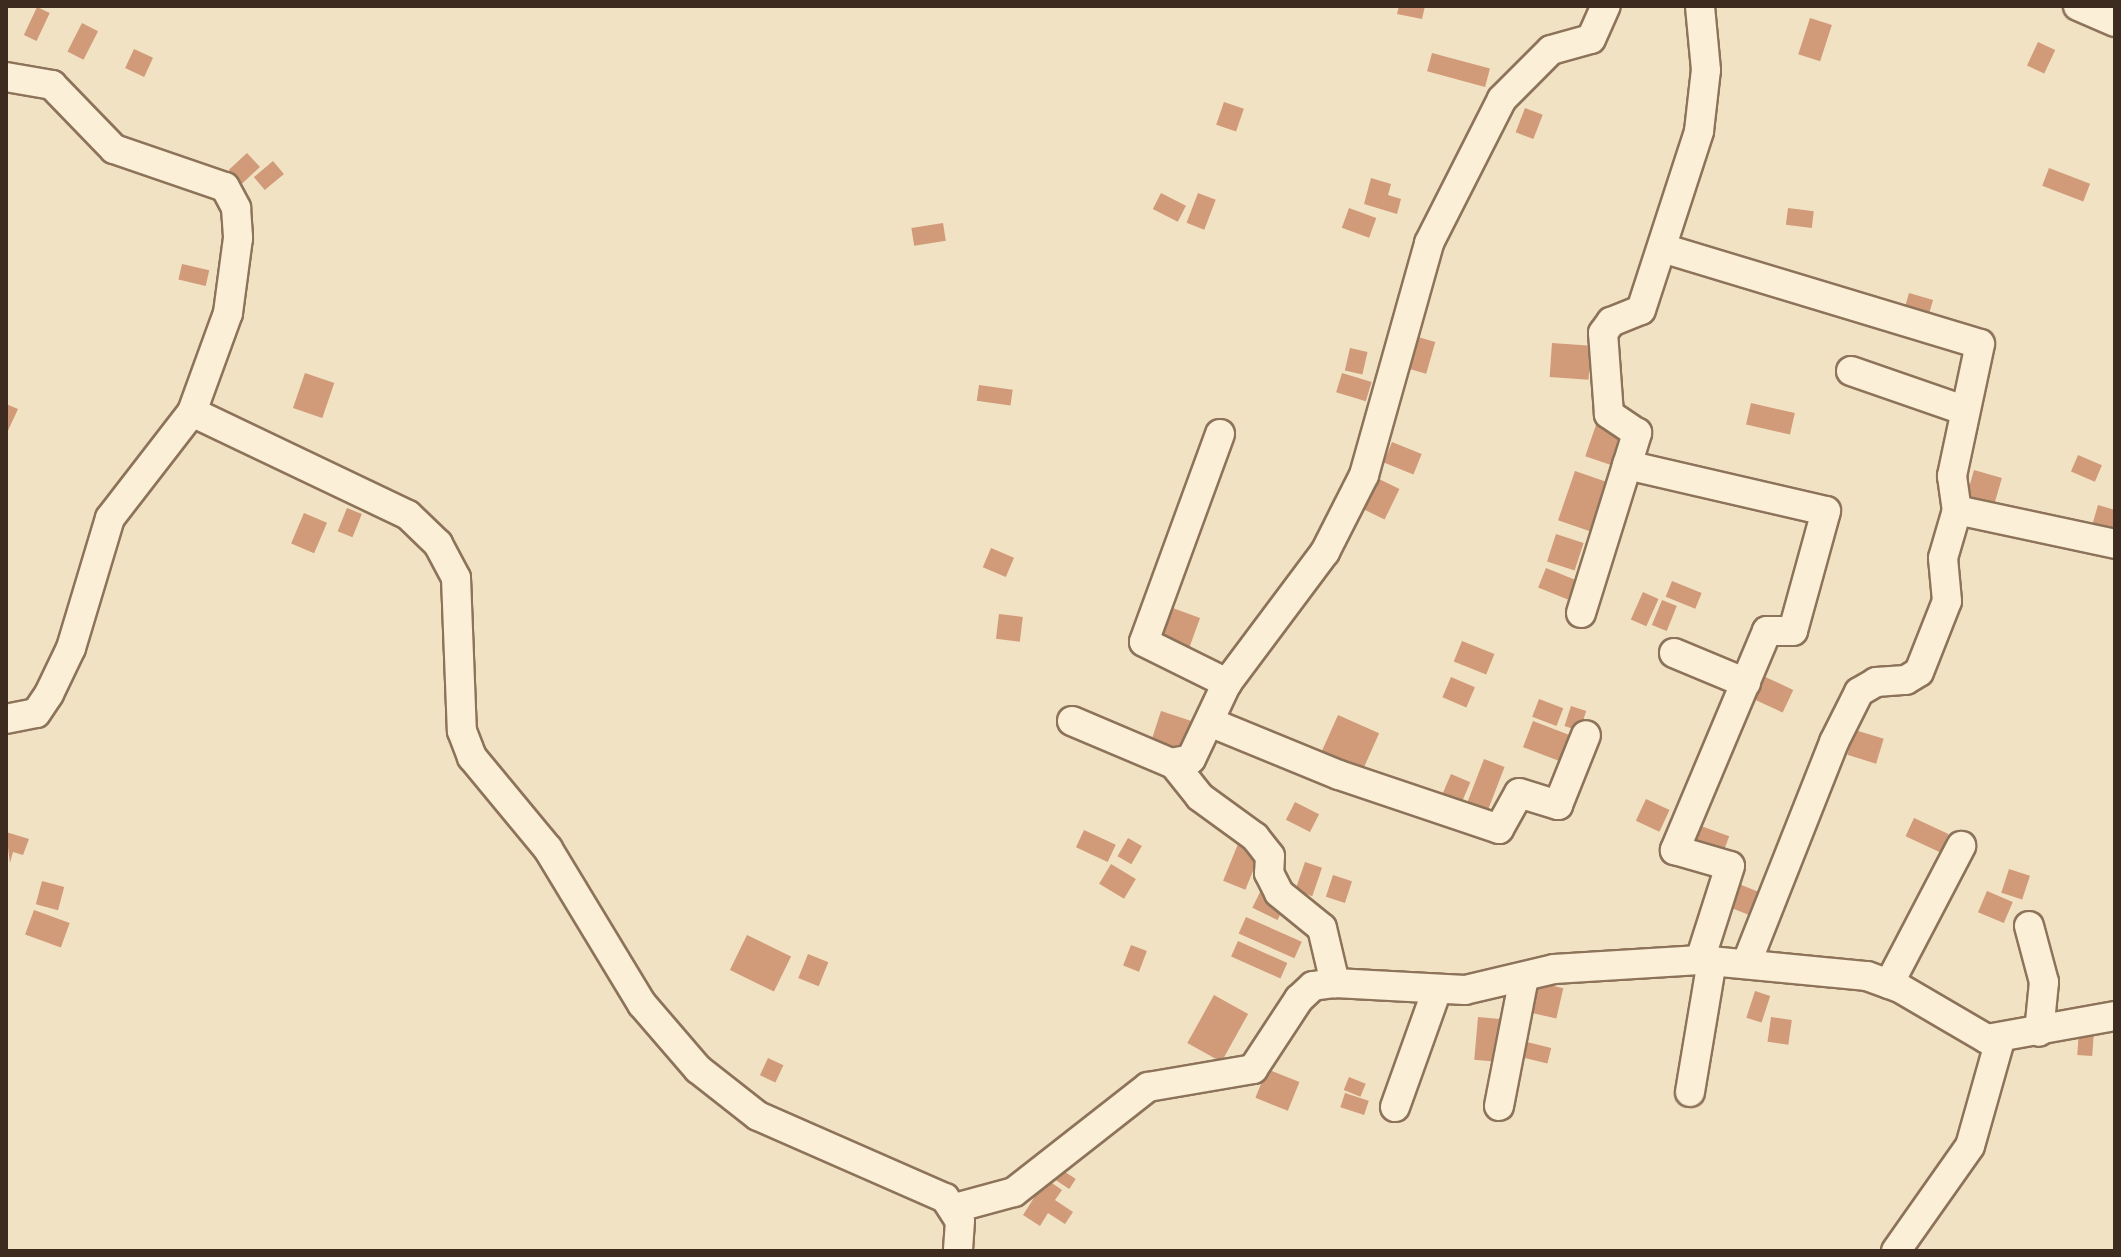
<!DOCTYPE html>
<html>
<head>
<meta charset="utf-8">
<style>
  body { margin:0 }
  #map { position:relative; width:2121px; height:1257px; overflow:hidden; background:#f1e2c4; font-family:"PT Serif",serif }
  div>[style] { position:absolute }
  .building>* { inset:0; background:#d19a78; transform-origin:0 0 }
  .roads { filter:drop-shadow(2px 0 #8d7359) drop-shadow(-2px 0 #8d7359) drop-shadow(0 2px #8d7359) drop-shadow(0 -2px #8d7359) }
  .minor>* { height:28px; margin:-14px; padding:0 14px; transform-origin:14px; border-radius:14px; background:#fbefd8 }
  span { translate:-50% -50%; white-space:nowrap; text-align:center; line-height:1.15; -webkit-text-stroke:8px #f8ecd4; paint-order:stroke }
  .frame { position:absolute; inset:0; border:8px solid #3c2b1e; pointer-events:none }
</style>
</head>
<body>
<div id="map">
  <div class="building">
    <i style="clip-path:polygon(1399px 6px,1425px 6px,1422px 19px,1397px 14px)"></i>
    <i style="left:37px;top:7px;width:14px;height:31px;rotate:25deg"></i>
    <i style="left:1810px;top:18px;width:23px;height:38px;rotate:18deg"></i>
    <i style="left:82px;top:23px;width:18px;height:32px;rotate:27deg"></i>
    <i style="left:2038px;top:42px;width:19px;height:26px;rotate:25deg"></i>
    <i style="left:134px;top:49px;width:21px;height:21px;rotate:25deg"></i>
    <i style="left:1432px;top:53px;width:60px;height:19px;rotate:15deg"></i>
    <i style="left:1224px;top:102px;width:21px;height:24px;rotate:19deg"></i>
    <i style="left:1525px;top:108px;width:19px;height:26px;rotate:21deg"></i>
    <i style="left:247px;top:153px;width:19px;height:25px;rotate:47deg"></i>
    <i style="left:273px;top:161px;width:17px;height:25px;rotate:50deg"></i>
    <i style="left:2049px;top:168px;width:44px;height:19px;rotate:21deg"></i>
    <i style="clip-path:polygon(1371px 178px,1391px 184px,1388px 195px,1401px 199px,1397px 214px,1364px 204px)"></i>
    <i style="left:1161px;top:193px;width:28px;height:18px;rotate:27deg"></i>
    <i style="left:1198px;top:193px;width:19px;height:32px;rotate:21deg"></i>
    <i style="left:1349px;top:208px;width:29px;height:21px;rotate:20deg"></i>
    <i style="left:1788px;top:208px;width:26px;height:17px;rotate:7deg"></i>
    <i style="left:943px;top:223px;width:18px;height:32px;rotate:81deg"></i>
    <i style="left:182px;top:264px;width:28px;height:16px;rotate:13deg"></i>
    <i style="left:1909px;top:293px;width:25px;height:24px;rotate:16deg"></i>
    <i style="left:1418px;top:337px;width:18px;height:33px;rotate:16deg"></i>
    <i style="left:1552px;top:343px;width:39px;height:34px;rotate:4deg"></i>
    <i style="left:1350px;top:348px;width:18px;height:23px;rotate:13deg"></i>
    <i style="left:305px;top:373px;width:31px;height:37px;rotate:19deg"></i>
    <i style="left:1342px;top:373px;width:31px;height:20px;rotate:17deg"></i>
    <i style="left:979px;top:385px;width:34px;height:16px;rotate:8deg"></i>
    <i style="left:1751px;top:403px;width:45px;height:22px;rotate:13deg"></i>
    <i style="clip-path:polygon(6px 404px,18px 409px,6px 435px)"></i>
    <i style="left:1596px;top:425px;width:31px;height:33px;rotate:19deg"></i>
    <i style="left:1392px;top:442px;width:32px;height:22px;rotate:22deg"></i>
    <i style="left:2078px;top:455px;width:26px;height:18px;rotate:23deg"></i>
    <i style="left:1974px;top:470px;width:29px;height:29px;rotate:16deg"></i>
    <i style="left:1575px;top:471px;width:36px;height:52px;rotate:19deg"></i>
    <i style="left:1377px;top:478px;width:25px;height:34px;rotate:26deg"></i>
    <i style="clip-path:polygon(2098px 505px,2115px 510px,2115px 536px,2091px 529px)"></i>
    <i style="left:347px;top:508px;width:16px;height:25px;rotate:22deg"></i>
    <i style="left:304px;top:513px;width:25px;height:33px;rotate:23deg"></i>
    <i style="left:1556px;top:534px;width:29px;height:29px;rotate:18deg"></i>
    <i style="left:991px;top:548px;width:25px;height:21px;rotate:23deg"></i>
    <i style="left:1546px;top:568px;width:32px;height:21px;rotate:22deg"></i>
    <i style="left:1672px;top:581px;width:32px;height:17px;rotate:22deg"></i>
    <i style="left:1643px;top:592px;width:17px;height:30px;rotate:24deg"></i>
    <i style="left:1662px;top:600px;width:16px;height:27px;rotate:22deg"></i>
    <i style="left:1170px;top:607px;width:32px;height:37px;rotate:20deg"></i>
    <i style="left:999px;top:614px;width:24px;height:25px;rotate:7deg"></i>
    <i style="left:1462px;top:641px;width:35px;height:22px;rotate:22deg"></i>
    <i style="left:1757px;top:673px;width:40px;height:25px;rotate:25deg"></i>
    <i style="left:1451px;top:677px;width:26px;height:22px;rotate:23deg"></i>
    <i style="left:1539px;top:699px;width:26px;height:19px;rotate:21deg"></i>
    <i style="left:1571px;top:706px;width:16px;height:21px;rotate:18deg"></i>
    <i style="left:1161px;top:711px;width:32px;height:31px;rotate:18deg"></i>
    <i style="left:1338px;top:715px;width:45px;height:42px;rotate:24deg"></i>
    <i style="left:1533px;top:721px;width:39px;height:28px;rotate:21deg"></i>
    <i style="left:1855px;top:730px;width:30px;height:26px;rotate:17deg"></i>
    <i style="left:1484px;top:759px;width:22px;height:50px;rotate:21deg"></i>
    <i style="left:1451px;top:774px;width:21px;height:24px;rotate:23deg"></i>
    <i style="left:1646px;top:799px;width:26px;height:24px;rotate:25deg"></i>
    <i style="left:1295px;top:802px;width:27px;height:20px;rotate:27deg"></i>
    <i style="left:1914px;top:818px;width:38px;height:20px;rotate:25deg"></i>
    <i style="left:1701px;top:826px;width:30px;height:28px;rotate:20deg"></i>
    <i style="left:1084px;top:830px;width:35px;height:19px;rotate:25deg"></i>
    <i style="clip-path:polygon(6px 832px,29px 839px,23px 855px,13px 852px,10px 863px)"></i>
    <i style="left:1128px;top:838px;width:16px;height:21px;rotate:30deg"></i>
    <i style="left:1240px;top:839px;width:24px;height:45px;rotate:22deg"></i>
    <i style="left:1305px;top:862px;width:18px;height:30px;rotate:19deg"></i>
    <i style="left:1111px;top:864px;width:29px;height:23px;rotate:31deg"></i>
    <i style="left:2009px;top:869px;width:22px;height:25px;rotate:18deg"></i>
    <i style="left:1333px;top:875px;width:20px;height:23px;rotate:18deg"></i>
    <i style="left:1729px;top:880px;width:31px;height:25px;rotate:22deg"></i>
    <i style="left:42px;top:881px;width:23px;height:24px;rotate:15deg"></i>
    <i style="left:1262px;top:888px;width:28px;height:22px;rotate:26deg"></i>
    <i style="left:1987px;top:891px;width:28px;height:23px;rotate:23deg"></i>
    <i style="left:34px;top:910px;width:38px;height:26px;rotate:20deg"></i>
    <i style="left:1246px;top:917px;width:61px;height:18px;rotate:24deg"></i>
    <i style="left:747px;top:935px;width:49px;height:39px;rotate:26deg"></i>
    <i style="left:1238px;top:941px;width:54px;height:17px;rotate:24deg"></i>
    <i style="left:1131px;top:945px;width:17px;height:22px;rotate:21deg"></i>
    <i style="left:808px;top:954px;width:22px;height:26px;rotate:22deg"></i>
    <i style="left:1536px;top:982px;width:28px;height:31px;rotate:13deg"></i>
    <i style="left:1755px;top:991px;width:16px;height:28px;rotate:18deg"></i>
    <i style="left:1214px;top:995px;width:39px;height:55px;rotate:29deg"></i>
    <i style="left:1478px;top:1017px;width:22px;height:43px;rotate:5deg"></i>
    <i style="left:1771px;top:1017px;width:21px;height:25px;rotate:8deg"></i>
    <i style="left:2079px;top:1030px;width:15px;height:25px;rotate:4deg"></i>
    <i style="left:1527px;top:1042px;width:25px;height:16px;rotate:14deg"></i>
    <i style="left:768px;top:1058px;width:17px;height:19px;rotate:25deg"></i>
    <i style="left:1267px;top:1069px;width:35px;height:31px;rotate:22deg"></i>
    <i style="left:1349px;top:1077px;width:18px;height:14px;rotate:22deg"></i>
    <i style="left:1345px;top:1093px;width:25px;height:15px;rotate:18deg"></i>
    <i style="left:1059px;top:1168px;width:20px;height:12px;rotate:33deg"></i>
    <i style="clip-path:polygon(1046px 1179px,1062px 1190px,1055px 1200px,1073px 1212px,1065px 1224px,1048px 1213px,1040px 1226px,1023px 1215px)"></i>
  </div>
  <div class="roads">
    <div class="minor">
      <i style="left:2078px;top:6px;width:40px;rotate:23.4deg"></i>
      <i style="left:6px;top:77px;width:47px;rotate:9.9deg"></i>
      <i style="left:52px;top:85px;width:89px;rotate:45.9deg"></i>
      <i style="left:114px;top:149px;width:117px;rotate:18.9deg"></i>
      <i style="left:225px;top:187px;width:24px;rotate:62deg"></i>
      <i style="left:236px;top:208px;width:30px;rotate:86deg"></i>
      <i style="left:238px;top:238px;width:76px;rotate:97.6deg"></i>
      <i style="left:228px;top:313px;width:105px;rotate:110deg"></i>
      <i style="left:192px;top:412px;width:134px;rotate:127.7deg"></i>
      <i style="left:110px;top:518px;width:136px;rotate:106.7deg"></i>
      <i style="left:71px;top:648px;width:51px;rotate:115.6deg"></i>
      <i style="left:49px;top:694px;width:23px;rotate:124deg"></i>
      <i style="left:36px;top:713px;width:31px;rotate:169deg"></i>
      <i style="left:1662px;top:248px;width:332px;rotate:16.8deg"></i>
      <i style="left:1980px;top:344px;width:135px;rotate:102deg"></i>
      <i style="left:1952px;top:476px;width:34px;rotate:82deg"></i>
      <i style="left:1957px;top:510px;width:162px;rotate:12.1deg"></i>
      <i style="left:1851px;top:371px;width:116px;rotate:19.1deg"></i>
      <i style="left:192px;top:412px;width:239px;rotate:25.5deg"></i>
      <i style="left:408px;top:515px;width:42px;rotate:44deg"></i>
      <i style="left:438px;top:544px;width:38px;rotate:62deg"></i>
      <i style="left:456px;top:578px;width:153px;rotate:87.8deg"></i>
      <i style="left:462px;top:731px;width:28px;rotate:69deg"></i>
      <i style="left:472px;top:757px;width:119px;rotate:50.4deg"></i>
      <i style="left:548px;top:849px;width:181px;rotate:58.8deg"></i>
      <i style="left:642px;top:1004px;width:86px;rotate:49.3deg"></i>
      <i style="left:698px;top:1069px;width:76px;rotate:38.1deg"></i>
      <i style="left:758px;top:1116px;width:204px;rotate:23.7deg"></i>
      <i style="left:945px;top:1198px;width:27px;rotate:57deg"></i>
      <i style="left:960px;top:1221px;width:30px;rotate:94deg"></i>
      <i style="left:1220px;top:434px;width:221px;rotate:110.1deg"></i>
      <i style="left:1144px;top:642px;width:93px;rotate:26.3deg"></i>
      <i style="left:1627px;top:465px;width:204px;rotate:13deg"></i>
      <i style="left:1826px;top:511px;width:124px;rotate:105.4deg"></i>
      <i style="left:1793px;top:631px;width:26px;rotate:180deg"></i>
      <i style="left:1767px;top:631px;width:238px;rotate:112.8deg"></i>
      <i style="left:1675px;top:850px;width:57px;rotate:16.2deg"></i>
      <i style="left:1730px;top:866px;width:99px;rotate:107.7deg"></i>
      <i style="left:1581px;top:613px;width:189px;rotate:-72.7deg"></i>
      <i style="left:1637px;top:433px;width:34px;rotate:-146deg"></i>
      <i style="left:1609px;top:414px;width:81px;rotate:-94.2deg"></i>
      <i style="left:1603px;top:333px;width:14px;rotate:-54deg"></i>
      <i style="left:1611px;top:322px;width:32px;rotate:-22deg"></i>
      <i style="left:1641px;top:310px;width:188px;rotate:-72deg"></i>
      <i style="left:1699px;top:131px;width:61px;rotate:-83.5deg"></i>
      <i style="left:1706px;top:70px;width:64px;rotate:-95.4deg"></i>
      <i style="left:1674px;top:653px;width:78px;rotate:22.6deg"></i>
      <i style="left:1072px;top:721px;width:108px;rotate:23deg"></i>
      <i style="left:1171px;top:763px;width:20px;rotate:-11deg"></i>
      <i style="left:1191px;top:759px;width:84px;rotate:-64.7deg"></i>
      <i style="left:1227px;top:683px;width:164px;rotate:-53.2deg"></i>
      <i style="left:1325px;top:552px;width:86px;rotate:-63.1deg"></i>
      <i style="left:1364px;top:475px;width:241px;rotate:-74.3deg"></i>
      <i style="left:1429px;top:243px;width:161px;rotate:-63.1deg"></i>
      <i style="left:1502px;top:99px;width:69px;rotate:-45deg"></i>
      <i style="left:1551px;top:50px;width:41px;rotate:-15.4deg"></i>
      <i style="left:1591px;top:39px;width:36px;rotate:-66deg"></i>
      <i style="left:1212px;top:723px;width:137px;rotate:22.3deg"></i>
      <i style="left:1339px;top:775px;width:169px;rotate:18.6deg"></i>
      <i style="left:1499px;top:829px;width:41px;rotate:-60.9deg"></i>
      <i style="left:1519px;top:793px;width:41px;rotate:17.1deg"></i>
      <i style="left:1558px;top:805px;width:75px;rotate:-68.2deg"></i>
      <i style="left:1173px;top:763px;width:43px;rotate:51.5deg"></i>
      <i style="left:1200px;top:797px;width:68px;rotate:36deg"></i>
      <i style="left:1255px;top:837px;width:24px;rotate:52deg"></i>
      <i style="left:1270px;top:856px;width:17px;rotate:93deg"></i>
      <i style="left:1269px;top:873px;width:22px;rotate:63deg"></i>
      <i style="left:1279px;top:893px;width:55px;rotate:39.1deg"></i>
      <i style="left:1322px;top:928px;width:57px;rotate:76.7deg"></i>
      <i style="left:2029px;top:926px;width:58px;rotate:75deg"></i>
      <i style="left:2044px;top:982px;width:50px;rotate:95.7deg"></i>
      <i style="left:1747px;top:962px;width:237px;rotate:-68.4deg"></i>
      <i style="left:1834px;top:742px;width:56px;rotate:-63.4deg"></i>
      <i style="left:1859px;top:692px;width:20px;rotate:-30deg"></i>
      <i style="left:1876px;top:682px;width:30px;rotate:-4deg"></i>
      <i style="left:1906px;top:680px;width:15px;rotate:-32deg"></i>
      <i style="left:1919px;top:672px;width:76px;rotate:-68.5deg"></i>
      <i style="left:1947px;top:601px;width:43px;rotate:-95.3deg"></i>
      <i style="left:1943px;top:558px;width:50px;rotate:-73.7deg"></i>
      <i style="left:1889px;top:984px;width:156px;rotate:-62.4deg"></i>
      <i style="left:1690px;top:1092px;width:133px;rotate:-80.5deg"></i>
      <i style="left:1499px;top:1106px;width:131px;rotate:-79deg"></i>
      <i style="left:1395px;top:1107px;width:124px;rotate:-70.3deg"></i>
      <i style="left:955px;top:1208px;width:61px;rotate:-15.2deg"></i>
      <i style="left:1014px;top:1192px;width:170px;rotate:-38.1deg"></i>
      <i style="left:1148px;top:1087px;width:107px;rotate:-9.7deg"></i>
      <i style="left:1253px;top:1069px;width:84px;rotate:-56.7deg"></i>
      <i style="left:1299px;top:999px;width:19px;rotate:-43deg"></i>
      <i style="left:1313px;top:986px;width:22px;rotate:-8deg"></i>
      <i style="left:1335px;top:983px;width:130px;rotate:3.1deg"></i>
      <i style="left:1465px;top:990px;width:91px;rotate:-13.3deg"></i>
      <i style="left:1554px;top:969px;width:146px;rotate:-3.5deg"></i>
      <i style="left:1700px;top:960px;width:168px;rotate:5.5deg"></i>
      <i style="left:1867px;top:976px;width:33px;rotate:20deg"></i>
      <i style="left:1898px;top:987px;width:103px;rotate:30.3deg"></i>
      <i style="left:1987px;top:1039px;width:130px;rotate:-10.2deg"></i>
      <i style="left:1896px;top:1251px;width:128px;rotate:-54.8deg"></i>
      <i style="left:1970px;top:1146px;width:110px;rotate:-74.2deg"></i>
    </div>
  </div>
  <div class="frame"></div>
</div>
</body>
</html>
